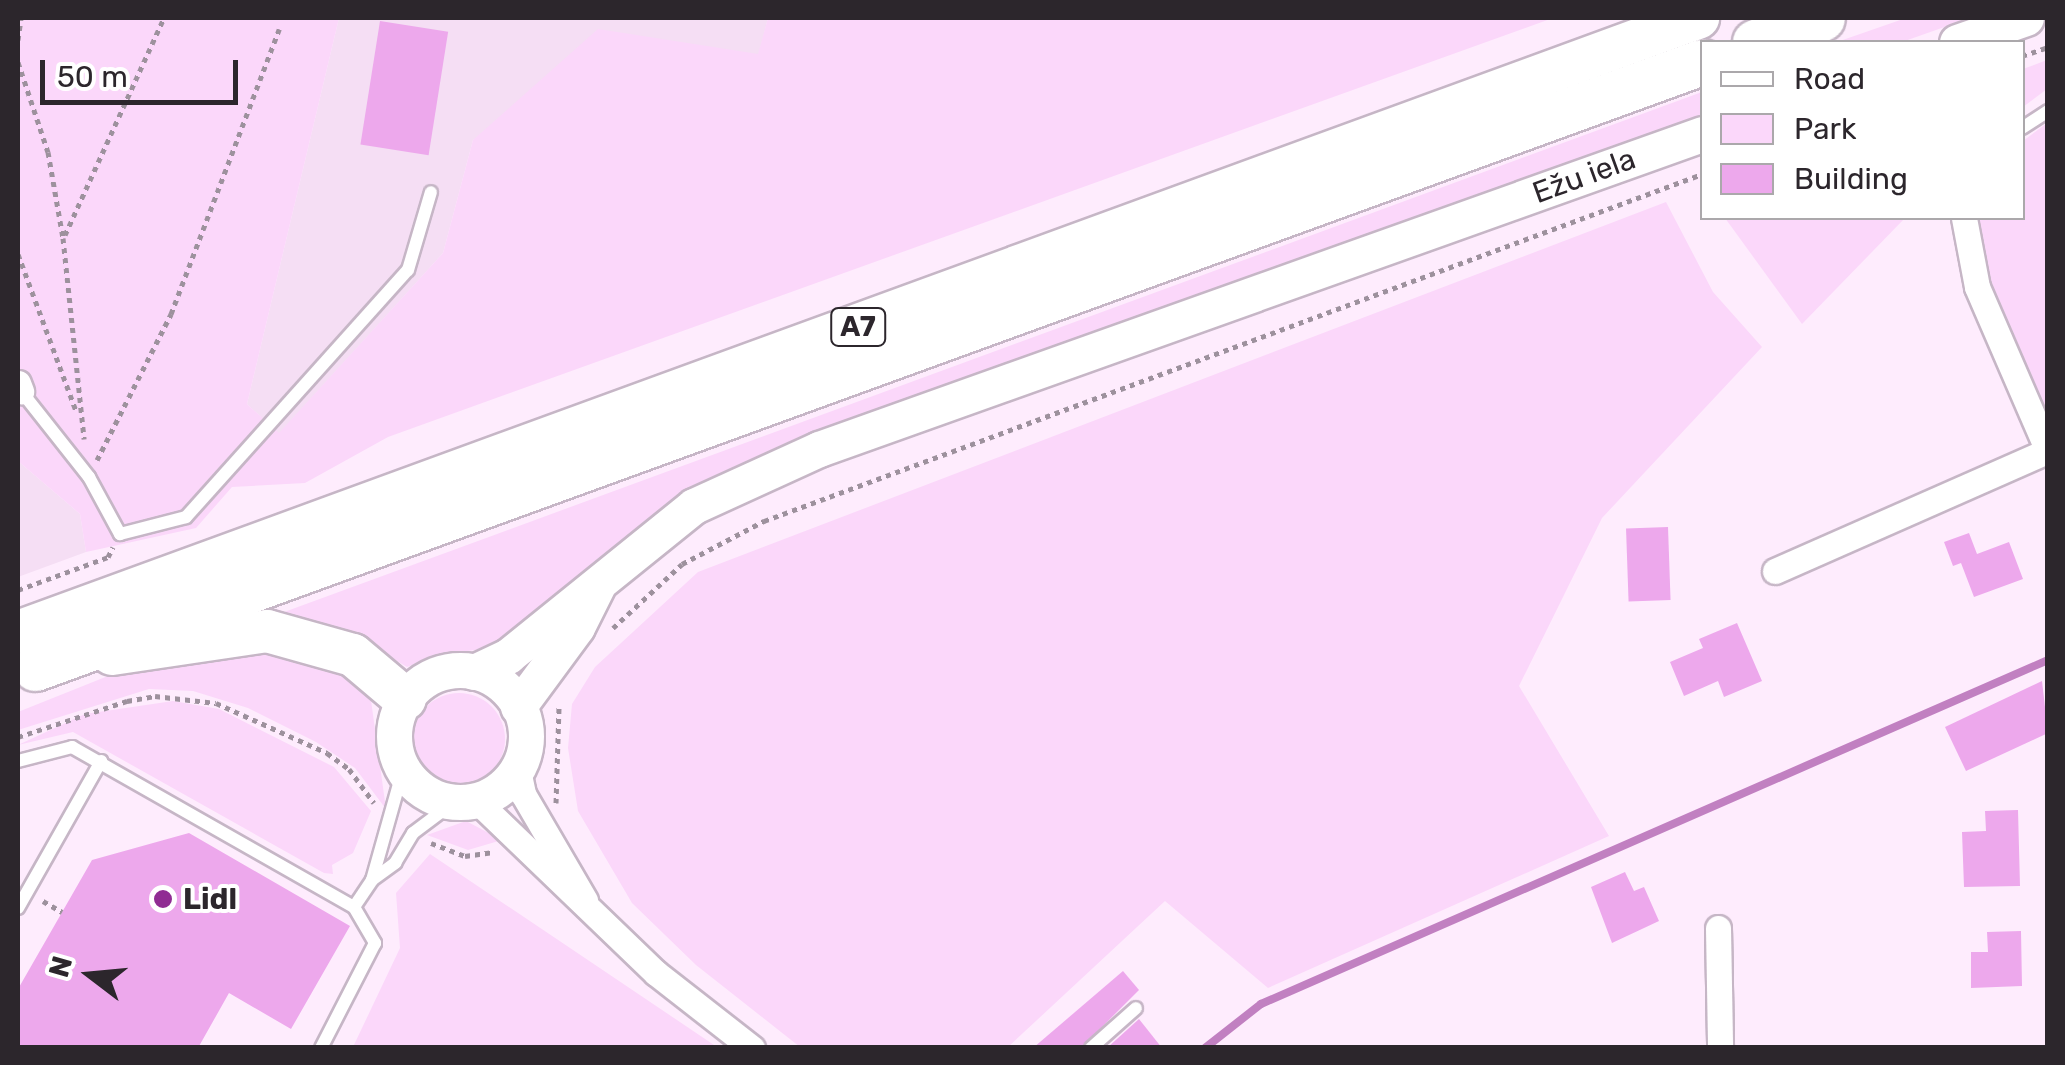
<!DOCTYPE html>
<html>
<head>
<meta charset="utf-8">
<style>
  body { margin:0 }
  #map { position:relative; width:2065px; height:1065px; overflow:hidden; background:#feecfd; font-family:Rubik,sans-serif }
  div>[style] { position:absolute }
  .built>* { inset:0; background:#f5def4 }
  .green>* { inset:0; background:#fbd7fa }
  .round { border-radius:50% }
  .stream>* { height:8px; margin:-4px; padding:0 4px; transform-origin:4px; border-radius:4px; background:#c180c1 }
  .building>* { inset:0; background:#eda8ec; transform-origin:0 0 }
  .path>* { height:5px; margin-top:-2.5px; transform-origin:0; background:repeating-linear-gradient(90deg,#9d919d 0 5px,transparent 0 10px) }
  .roads { filter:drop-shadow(2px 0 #c6b6c6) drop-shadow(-2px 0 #c6b6c6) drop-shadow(0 2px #c6b6c6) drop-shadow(0 -2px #c6b6c6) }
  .service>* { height:12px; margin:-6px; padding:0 6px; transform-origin:6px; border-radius:6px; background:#fff }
  .minor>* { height:25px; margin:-12.5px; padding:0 12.5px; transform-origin:12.5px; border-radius:12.5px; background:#fff }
  .secondary>* { height:35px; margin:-17.5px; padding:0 17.5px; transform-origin:17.5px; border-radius:17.5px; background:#fff }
  .secondary>.ring { margin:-17.5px; padding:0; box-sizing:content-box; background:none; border:35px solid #fff; border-radius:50% }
  .trunk>* { height:42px; margin:-21px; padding:0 21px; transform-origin:21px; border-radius:21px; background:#fff }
  .motorway>* { height:45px; margin:-22.5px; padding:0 22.5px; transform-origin:22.5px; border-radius:22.5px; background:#fff }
  .dots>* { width:28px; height:28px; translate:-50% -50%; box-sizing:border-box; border:5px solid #fff; border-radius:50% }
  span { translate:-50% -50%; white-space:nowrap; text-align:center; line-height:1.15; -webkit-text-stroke:8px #fff; paint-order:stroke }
  .shield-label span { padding:2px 8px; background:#fff; border:2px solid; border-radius:8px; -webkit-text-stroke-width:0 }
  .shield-label { font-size:28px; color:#2c262c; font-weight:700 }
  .street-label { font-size:30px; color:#2c262c }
  .poi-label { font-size:30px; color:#2c262c; font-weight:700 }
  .left { translate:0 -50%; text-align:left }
  .frame { position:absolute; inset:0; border:20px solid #2c262c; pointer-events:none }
  .legend { position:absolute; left:1700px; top:40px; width:325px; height:180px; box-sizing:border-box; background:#fff; border:2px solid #aba8ab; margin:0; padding:12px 18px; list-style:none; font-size:30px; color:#2c262c }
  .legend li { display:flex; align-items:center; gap:20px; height:50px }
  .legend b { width:50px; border:2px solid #aba8ab }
  .north { position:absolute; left:40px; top:925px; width:100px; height:100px; -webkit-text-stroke:8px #fff; paint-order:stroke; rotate:286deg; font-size:28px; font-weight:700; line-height:40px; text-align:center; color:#2c262c }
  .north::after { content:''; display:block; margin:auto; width:35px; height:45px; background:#2c262c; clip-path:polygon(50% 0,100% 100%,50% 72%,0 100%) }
  .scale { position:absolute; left:40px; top:60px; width:198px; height:45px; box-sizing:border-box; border:5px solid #2c262c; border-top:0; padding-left:12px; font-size:30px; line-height:35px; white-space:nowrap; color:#2c262c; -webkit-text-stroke:8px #fff; paint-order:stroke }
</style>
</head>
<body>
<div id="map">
  <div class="built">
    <i style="clip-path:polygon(339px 18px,768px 18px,759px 54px,473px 140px,443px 253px,279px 434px,247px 404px)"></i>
    <i style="clip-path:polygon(18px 461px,80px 514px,86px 552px,18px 577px)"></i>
  </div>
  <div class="green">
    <i style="clip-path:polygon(18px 18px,339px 18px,247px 404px,279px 433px,443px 253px,473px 140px,598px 29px,758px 54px,768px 18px,1553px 18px,388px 437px,305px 483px,232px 487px,196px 528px,86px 552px,80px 514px,18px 461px)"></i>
    <i style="clip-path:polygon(1906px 18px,1970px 18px,1902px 42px,1837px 42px)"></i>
    <i style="clip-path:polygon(2047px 60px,2047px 89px,2023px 107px,2023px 69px)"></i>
    <i style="clip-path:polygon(1702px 92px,1702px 116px,713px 478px,490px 648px,437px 655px,407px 667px,353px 635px,276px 615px)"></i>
    <i style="clip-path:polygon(2047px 123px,2047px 426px,1977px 248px,1977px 218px,2022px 218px,2023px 141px)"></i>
    <i style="clip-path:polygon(1666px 202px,1713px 292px,1762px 347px,1602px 518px,1519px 686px,1609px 836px,1268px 988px,1165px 901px,1008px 1047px,800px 1047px,696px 965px,632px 903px,578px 811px,568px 748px,572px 704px,595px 667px,698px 572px)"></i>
    <i style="clip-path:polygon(1725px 218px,1905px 218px,1802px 324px)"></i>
    <i style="clip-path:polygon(233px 650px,328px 656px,370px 693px,386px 809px,355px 768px,316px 742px,248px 708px,193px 691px,149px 689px,18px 730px,18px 712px,128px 668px)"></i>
    <i class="round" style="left:413px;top:693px;width:92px;height:92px"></i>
    <i style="clip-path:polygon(173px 701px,219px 709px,334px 767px,371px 811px,353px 853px,332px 865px,333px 874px,324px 873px,73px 732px,18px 745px,85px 714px)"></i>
    <i style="clip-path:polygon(466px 821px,502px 840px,468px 850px,427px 835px)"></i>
    <i style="clip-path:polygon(430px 854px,576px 952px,717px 1047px,353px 1047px,400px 948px,396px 893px)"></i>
  </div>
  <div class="stream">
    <i style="left:1205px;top:1048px;width:71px;rotate:-38.2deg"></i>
    <i style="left:1261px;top:1004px;width:859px;rotate:-23.61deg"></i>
  </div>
  <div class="building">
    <i style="left:380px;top:21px;width:69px;height:125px;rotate:9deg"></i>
    <i style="left:1668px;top:527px;width:73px;height:42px;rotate:88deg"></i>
    <i style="clip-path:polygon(1969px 533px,1977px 554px,2009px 542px,2023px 579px,1974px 597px,1961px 563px,1953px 566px,1944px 542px)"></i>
    <i style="clip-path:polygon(1737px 623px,1762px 681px,1724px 697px,1718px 681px,1684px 696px,1670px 662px,1703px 648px,1699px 639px)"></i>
    <i style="clip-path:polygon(2042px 681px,2048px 733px,1966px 771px,1945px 727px)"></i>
    <i style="clip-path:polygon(2018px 810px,2020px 886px,1964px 887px,1962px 832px,1986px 831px,1985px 811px)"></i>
    <i style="clip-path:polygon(189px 833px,350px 926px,291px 1029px,229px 993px,198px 1048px,18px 1048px,18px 989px,92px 860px)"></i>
    <i style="clip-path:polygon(1625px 872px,1634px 891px,1644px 887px,1659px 921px,1612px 943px,1591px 887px)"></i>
    <i style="clip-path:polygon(2021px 931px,2022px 986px,1971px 988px,1971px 952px,1988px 952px,1987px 932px)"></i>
    <i style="clip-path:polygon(1123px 971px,1139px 990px,1081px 1048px,1033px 1048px)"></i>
    <i style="clip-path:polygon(1139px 1019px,1162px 1048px,1107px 1048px)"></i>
  </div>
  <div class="path">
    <i style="left:18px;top:40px;width:22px;rotate:-82deg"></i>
    <i style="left:2022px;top:56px;width:28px;rotate:-19deg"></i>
    <i style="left:18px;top:62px;width:95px;rotate:71.6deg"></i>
    <i style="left:48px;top:152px;width:87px;rotate:80.1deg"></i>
    <i style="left:63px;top:238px;width:202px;rotate:84deg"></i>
    <i style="left:65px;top:235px;width:239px;rotate:-65.5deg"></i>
    <i style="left:18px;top:254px;width:167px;rotate:69.7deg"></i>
    <i style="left:97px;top:460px;width:164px;rotate:-63.1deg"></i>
    <i style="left:171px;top:314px;width:305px;rotate:-69.2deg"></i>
    <i style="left:18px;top:590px;width:96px;rotate:-20.1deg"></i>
    <i style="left:108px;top:557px;width:11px;rotate:-63deg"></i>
    <i style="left:613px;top:628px;width:94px;rotate:-42.8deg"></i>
    <i style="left:682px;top:564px;width:93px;rotate:-27.7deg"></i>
    <i style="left:764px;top:521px;width:1000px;rotate:-20.3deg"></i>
    <i style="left:18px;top:737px;width:115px;rotate:-18.3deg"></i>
    <i style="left:127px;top:701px;width:28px;rotate:-10deg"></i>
    <i style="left:155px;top:696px;width:61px;rotate:6.5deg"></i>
    <i style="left:216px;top:703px;width:122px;rotate:24.2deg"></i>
    <i style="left:327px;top:753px;width:27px;rotate:36deg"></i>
    <i style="left:349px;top:769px;width:42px;rotate:53.7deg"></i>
    <i style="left:556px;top:803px;width:97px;rotate:-88.2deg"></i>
    <i style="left:431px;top:843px;width:36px;rotate:21deg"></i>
    <i style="left:465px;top:856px;width:27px;rotate:-8deg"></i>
    <i style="left:43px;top:901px;width:22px;rotate:30deg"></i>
  </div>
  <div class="roads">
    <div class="service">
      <i style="left:2022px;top:128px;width:31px;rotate:-33deg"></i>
      <i style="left:21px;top:391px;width:110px;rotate:51.7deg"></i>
      <i style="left:89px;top:477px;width:65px;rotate:61.5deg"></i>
      <i style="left:120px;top:534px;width:68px;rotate:-14.4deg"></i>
      <i style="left:186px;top:517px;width:332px;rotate:-48.1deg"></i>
      <i style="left:408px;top:270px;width:81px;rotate:-73.6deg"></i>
      <i style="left:18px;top:761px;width:56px;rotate:-14.5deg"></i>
      <i style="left:72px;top:747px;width:324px;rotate:29.6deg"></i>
      <i style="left:354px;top:907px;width:42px;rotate:59.7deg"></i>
      <i style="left:375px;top:943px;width:118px;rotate:117.2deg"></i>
      <i style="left:372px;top:880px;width:114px;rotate:-74.3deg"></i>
      <i style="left:354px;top:907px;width:32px;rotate:-56deg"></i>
      <i style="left:372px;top:880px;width:29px;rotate:-36deg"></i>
      <i style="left:395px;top:863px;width:35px;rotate:-59deg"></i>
      <i style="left:413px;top:833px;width:50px;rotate:-36.9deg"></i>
      <i style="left:18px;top:908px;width:169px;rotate:-60.5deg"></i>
      <i style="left:1091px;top:1048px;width:60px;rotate:-41.6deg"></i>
    </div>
    <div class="minor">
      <i style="left:1964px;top:218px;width:70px;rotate:79.3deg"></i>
      <i style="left:1977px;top:287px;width:179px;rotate:66.6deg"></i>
      <i style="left:18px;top:383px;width:9px;rotate:69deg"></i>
      <i style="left:1775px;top:571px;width:297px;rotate:-23.8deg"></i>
      <i style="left:518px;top:770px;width:25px;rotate:78deg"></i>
      <i style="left:523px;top:794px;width:123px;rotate:59.7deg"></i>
      <i style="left:476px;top:800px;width:250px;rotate:43.9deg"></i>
      <i style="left:656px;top:973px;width:122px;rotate:38deg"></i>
      <i style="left:1718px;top:928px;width:120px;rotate:89deg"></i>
    </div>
    <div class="secondary">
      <i style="left:1957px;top:42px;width:73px;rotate:-19.2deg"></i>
      <i class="ring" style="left:394px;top:670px;width:97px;height:97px"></i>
      <i style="left:474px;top:672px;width:38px;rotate:-25deg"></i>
      <i style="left:508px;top:656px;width:239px;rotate:-38.9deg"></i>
      <i style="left:694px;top:506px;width:137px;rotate:-24.5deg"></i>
      <i style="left:819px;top:449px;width:938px;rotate:-19.63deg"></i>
      <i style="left:518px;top:707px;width:99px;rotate:-53.6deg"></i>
      <i style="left:577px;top:627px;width:45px;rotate:-63.4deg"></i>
    </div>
    <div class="trunk">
      <i style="left:18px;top:632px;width:1789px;rotate:-20.08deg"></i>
      <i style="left:112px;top:654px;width:157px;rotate:-8.4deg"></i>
      <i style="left:267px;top:631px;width:89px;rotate:15.6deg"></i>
      <i style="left:353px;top:655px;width:68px;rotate:40.2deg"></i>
    </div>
    <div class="motorway">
      <i style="left:1755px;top:42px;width:71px;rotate:-19.7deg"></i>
      <i style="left:35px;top:668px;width:1774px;rotate:-19.98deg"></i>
    </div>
  </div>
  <div class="dots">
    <i style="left:163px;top:899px;background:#902c93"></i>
  </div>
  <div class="shield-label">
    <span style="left:858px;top:327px">A7</span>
  </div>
  <div class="street-label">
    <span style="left:1584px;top:176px;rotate:-20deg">Ežu iela</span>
  </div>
  <div class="poi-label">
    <span class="left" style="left:183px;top:899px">Lidl</span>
  </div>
  <div class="frame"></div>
  <ul class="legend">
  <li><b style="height:12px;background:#fff"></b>Road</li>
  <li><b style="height:28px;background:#fbd7fa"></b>Park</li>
  <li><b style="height:28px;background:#eda8ec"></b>Building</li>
  </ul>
  <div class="north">N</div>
  <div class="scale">50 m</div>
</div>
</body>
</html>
